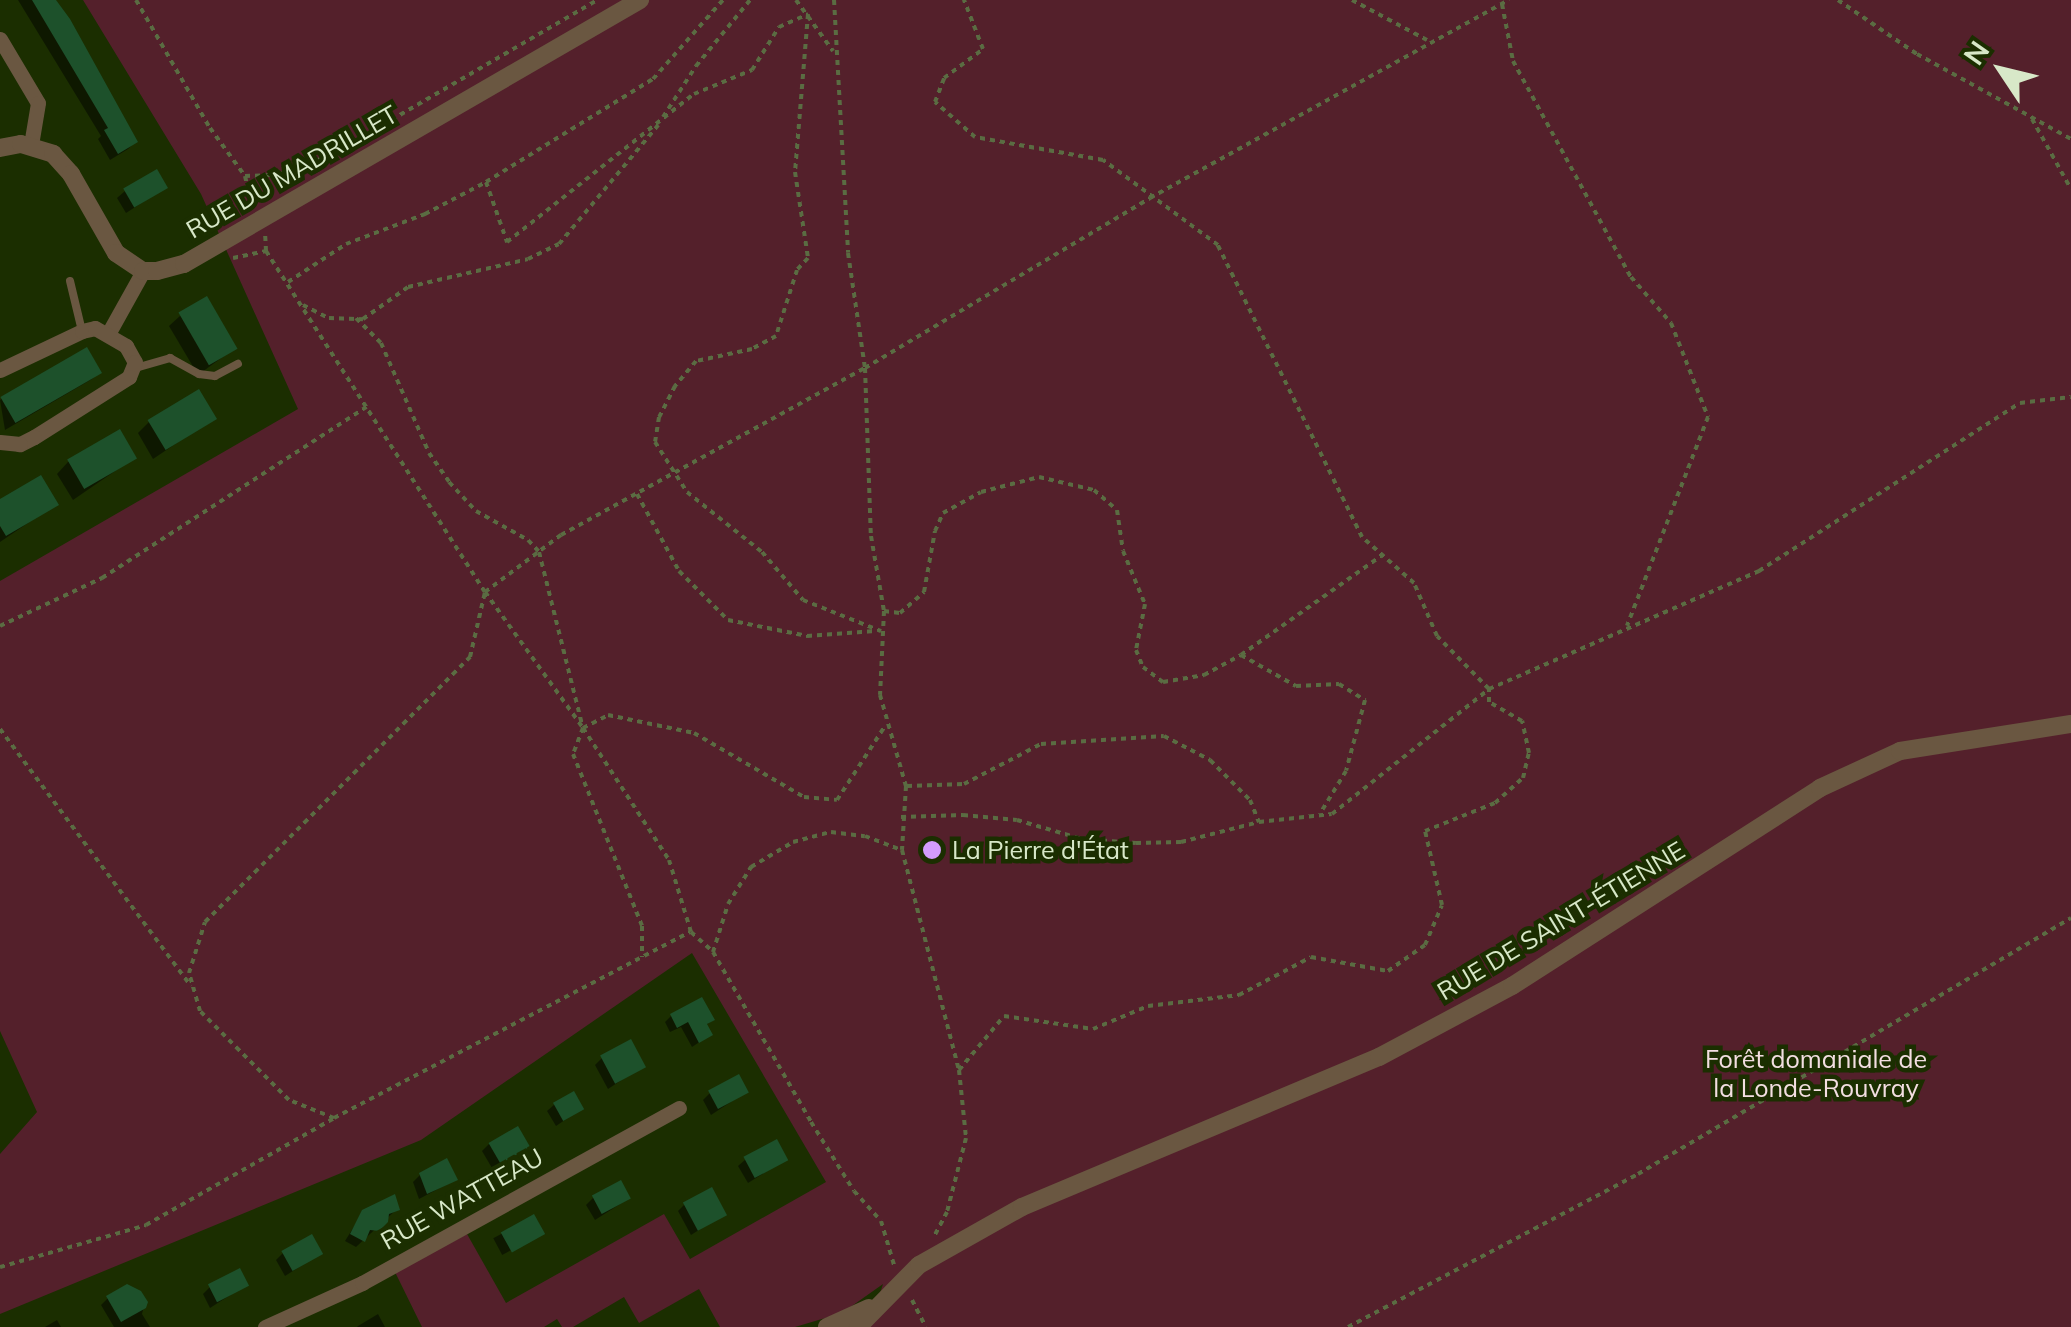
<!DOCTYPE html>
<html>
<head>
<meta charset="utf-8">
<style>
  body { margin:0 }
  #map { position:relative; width:2071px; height:1327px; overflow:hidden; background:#1b2e00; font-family:Mulish,sans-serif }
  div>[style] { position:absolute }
  .green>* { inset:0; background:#54202b }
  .shadow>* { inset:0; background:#0007; transform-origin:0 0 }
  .building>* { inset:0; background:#1d512b; transform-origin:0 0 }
  .path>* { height:4px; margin-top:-2px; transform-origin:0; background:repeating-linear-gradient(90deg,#5a6c42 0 5px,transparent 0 10px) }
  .service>* { height:8px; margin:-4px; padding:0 4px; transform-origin:4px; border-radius:4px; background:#6a5741 }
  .minor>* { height:15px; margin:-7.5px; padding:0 7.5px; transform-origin:7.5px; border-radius:7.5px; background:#6a5741 }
  .tertiary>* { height:18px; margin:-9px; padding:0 9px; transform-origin:9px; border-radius:9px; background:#6a5741 }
  .dots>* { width:28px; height:28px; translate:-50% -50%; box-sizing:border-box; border:5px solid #1b2e00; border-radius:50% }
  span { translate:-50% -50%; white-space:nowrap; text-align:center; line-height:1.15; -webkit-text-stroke:9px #1b2e00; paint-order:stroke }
  .street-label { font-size:25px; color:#d8e8c8 }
  .poi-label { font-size:25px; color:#d8e8c8 }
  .left { translate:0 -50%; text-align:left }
  .park-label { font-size:25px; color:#f3dee1 }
  .north { position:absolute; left:1951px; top:20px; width:100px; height:100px; -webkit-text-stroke:8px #1b2e00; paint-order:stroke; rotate:305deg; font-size:28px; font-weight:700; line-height:40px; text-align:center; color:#d8e8c8 }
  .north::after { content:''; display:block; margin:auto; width:35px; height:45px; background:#d8e8c8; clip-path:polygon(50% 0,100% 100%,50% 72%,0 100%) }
</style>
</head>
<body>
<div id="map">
  <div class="green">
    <i style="clip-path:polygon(83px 0,2071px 0,2071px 1327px,869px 1327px,883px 1284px,842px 1313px,795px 1327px,720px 1327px,699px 1289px,639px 1323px,624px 1297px,573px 1327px,562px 1327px,557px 1319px,544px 1327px,422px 1327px,395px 1272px,467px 1234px,506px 1303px,664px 1214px,690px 1259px,826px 1182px,692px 953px,421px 1140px,0 1314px,0 1154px,37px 1112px,0 1031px,0 581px,298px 409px,201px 194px)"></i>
  </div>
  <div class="shadow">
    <i style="clip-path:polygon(18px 0,55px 0,135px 142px,128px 149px,110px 160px,98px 139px,101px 136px)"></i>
    <i style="clip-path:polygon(165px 188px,126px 213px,117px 198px,125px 191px)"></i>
    <i style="clip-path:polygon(181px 315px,235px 348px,198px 375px,169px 326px)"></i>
    <i style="clip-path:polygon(86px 350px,99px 372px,92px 379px,5px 430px,0 400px)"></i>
    <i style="clip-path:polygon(214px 418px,153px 459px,138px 433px,149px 422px)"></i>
    <i style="clip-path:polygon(134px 458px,73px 500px,57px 474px,68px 462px)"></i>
    <i style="clip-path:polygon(0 502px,56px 504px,0 542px)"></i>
    <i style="clip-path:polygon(671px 1016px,712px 1020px,705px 1026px,710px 1035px,692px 1047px,681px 1027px,670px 1032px,665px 1022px)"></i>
    <i style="clip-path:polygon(602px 1058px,643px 1066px,608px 1089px,595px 1065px)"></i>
    <i style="clip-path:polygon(746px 1092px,711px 1115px,703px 1100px,710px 1093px)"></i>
    <i style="clip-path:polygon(555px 1104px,581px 1109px,556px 1126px,547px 1111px)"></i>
    <i style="clip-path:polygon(489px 1144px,526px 1147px,492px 1168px,482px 1151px)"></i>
    <i style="clip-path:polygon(746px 1159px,785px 1160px,748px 1183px,738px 1166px)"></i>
    <i style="clip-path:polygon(420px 1175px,455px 1180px,419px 1199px,413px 1182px)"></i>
    <i style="clip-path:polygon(593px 1198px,628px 1199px,595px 1220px,586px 1205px)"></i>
    <i style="clip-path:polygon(684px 1205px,724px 1214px,691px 1235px,678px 1211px)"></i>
    <i style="clip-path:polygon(397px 1209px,356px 1247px,345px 1241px,363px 1212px)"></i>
    <i style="left:533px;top:1217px;width:19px;height:45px;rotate:62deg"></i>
    <i style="clip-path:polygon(283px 1253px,320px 1254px,285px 1276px,276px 1260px)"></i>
    <i style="clip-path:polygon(246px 1285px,210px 1308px,203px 1294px,210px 1287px)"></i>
    <i style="clip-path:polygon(108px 1298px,145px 1302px,142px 1314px,150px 1327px,114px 1327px,101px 1305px)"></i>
    <i style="clip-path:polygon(378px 1314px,385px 1327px,357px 1327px,358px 1326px)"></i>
    <i style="clip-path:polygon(57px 1320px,61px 1327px,45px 1327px)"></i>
  </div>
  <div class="building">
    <i style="clip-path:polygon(32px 0,56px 0,70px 19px,138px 142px,118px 154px,104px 130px,108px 128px)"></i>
    <i style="left:157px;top:169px;width:22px;height:39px;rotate:60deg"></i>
    <i style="left:207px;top:296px;width:61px;height:33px;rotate:60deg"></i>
    <i style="left:87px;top:347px;width:30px;height:100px;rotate:60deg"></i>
    <i style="left:199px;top:389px;width:35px;height:60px;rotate:59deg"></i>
    <i style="left:120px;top:429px;width:34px;height:61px;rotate:60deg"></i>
    <i style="clip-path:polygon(41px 475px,59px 505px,6px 536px,0 526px,0 499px)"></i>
    <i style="clip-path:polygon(702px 997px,715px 1020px,707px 1024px,713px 1035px,699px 1043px,688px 1022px,677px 1028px,670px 1014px)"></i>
    <i style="left:631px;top:1039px;width:32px;height:35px;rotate:62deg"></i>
    <i style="left:739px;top:1074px;width:21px;height:35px;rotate:62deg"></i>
    <i style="left:574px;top:1091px;width:21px;height:24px;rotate:61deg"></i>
    <i style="left:518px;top:1126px;width:24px;height:34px;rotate:60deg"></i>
    <i style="left:777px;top:1139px;width:24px;height:38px;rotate:62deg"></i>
    <i style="clip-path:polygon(447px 1158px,458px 1180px,427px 1194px,419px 1173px)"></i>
    <i style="left:621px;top:1180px;width:21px;height:33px;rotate:62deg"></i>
    <i style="left:712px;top:1187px;width:32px;height:33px;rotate:62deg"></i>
    <i style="clip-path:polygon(395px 1194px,400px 1210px,389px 1214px,388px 1222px,379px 1231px,370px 1230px,365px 1242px,350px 1234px,362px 1210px)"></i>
    <i style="left:534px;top:1214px;width:23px;height:38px;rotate:61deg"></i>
    <i style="left:312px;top:1234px;width:23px;height:35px;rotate:61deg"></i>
    <i style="left:240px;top:1268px;width:20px;height:36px;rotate:63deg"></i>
    <i style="clip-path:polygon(127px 1284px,141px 1291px,148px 1302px,146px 1308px,121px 1322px,106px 1296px)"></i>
  </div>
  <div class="path">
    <i style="left:136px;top:0;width:148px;rotate:60deg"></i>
    <i style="left:210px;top:128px;width:59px;rotate:53.9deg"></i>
    <i style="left:245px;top:176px;width:28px;rotate:77deg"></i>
    <i style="left:796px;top:0;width:63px;rotate:54deg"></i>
    <i style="left:834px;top:0;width:253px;rotate:86.8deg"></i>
    <i style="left:848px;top:253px;width:116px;rotate:81.6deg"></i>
    <i style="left:865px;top:368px;width:168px;rotate:88deg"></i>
    <i style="left:871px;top:536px;width:76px;rotate:80.2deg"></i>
    <i style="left:884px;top:611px;width:84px;rotate:92.7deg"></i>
    <i style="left:880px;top:695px;width:95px;rotate:74.1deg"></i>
    <i style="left:906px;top:786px;width:64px;rotate:93.6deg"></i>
    <i style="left:902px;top:850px;width:227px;rotate:75.5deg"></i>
    <i style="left:959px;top:1070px;width:68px;rotate:84.1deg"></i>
    <i style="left:966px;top:1138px;width:76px;rotate:104.4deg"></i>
    <i style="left:947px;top:1212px;width:26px;rotate:118deg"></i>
    <i style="left:1352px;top:0;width:85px;rotate:28.1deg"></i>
    <i style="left:1838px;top:0;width:96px;rotate:34.4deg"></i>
    <i style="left:1917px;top:54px;width:176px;rotate:28.9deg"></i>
    <i style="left:1502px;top:4px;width:58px;rotate:79.1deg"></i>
    <i style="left:1513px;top:61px;width:246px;rotate:61.4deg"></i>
    <i style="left:1631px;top:277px;width:61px;rotate:49deg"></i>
    <i style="left:1671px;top:323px;width:101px;rotate:68.5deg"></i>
    <i style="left:1708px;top:417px;width:224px;rotate:111.2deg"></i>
    <i style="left:663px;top:117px;width:61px;rotate:-57.1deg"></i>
    <i style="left:696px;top:66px;width:85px;rotate:-50.7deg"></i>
    <i style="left:2032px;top:119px;width:80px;rotate:60.9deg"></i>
    <i style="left:245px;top:176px;width:33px;rotate:-2deg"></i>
    <i style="left:278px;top:175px;width:57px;rotate:-20.7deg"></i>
    <i style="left:331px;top:155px;width:308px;rotate:-30.2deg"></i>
    <i style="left:486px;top:182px;width:64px;rotate:70.7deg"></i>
    <i style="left:507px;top:242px;width:238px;rotate:-38.4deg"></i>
    <i style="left:694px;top:94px;width:63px;rotate:-22.5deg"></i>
    <i style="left:752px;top:70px;width:51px;rotate:-57.9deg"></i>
    <i style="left:779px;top:27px;width:32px;rotate:-24deg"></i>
    <i style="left:808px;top:14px;width:159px;rotate:94.7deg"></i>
    <i style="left:795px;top:172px;width:87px;rotate:81.4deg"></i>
    <i style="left:808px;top:258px;width:16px;rotate:133deg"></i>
    <i style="left:797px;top:270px;width:69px;rotate:107.7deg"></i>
    <i style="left:776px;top:336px;width:27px;rotate:152deg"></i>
    <i style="left:752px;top:349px;width:57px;rotate:167.9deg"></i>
    <i style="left:696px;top:361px;width:33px;rotate:130deg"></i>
    <i style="left:675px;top:386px;width:35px;rotate:117deg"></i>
    <i style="left:659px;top:417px;width:25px;rotate:99deg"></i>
    <i style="left:655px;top:442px;width:59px;rotate:57.4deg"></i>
    <i style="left:687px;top:492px;width:96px;rotate:38.7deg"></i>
    <i style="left:762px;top:552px;width:63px;rotate:49.5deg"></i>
    <i style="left:803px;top:600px;width:84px;rotate:21.7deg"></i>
    <i style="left:266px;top:251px;width:405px;rotate:57.3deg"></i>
    <i style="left:485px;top:592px;width:168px;rotate:54.2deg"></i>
    <i style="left:583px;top:728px;width:158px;rotate:56.9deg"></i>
    <i style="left:669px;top:860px;width:75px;rotate:73deg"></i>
    <i style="left:691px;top:932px;width:30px;rotate:42deg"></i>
    <i style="left:713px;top:952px;width:196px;rotate:60deg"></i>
    <i style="left:811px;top:1122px;width:81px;rotate:58.1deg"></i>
    <i style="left:854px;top:1191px;width:40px;rotate:48deg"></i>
    <i style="left:881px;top:1221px;width:46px;rotate:73.5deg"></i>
    <i style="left:233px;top:258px;width:34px;rotate:-12deg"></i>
    <i style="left:266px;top:251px;width:17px;rotate:-93deg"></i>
    <i style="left:288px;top:282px;width:69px;rotate:-33.2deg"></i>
    <i style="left:346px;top:244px;width:85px;rotate:-20.8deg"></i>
    <i style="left:425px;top:214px;width:69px;rotate:-27.7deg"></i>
    <i style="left:486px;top:182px;width:196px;rotate:-31.7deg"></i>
    <i style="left:653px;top:79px;width:106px;rotate:-48.5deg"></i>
    <i style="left:303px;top:305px;width:29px;rotate:27deg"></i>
    <i style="left:329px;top:318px;width:34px;rotate:2deg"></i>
    <i style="left:363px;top:319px;width:55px;rotate:-35.4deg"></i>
    <i style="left:408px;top:287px;width:123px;rotate:-13.1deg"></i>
    <i style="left:528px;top:259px;width:34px;rotate:-26deg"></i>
    <i style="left:559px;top:244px;width:155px;rotate:-50.2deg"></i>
    <i style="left:356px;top:318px;width:35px;rotate:45deg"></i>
    <i style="left:381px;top:343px;width:120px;rotate:66.4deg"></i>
    <i style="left:429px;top:453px;width:35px;rotate:55deg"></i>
    <i style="left:449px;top:482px;width:40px;rotate:47deg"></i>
    <i style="left:476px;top:511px;width:60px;rotate:29.1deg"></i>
    <i style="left:528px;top:540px;width:16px;rotate:47deg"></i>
    <i style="left:539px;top:552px;width:181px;rotate:76deg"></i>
    <i style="left:583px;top:728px;width:28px;rotate:111deg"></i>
    <i style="left:573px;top:754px;width:185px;rotate:68.1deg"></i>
    <i style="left:642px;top:926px;width:31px;rotate:90deg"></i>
    <i style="left:637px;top:494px;width:88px;rotate:61.4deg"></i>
    <i style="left:679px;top:571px;width:69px;rotate:45deg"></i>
    <i style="left:728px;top:620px;width:81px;rotate:11.4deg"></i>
    <i style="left:807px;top:636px;width:68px;rotate:-4.2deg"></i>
    <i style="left:884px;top:611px;width:16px;rotate:7deg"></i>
    <i style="left:900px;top:613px;width:32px;rotate:-41deg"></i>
    <i style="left:924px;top:592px;width:62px;rotate:-79.8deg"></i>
    <i style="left:935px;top:531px;width:20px;rotate:-66deg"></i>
    <i style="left:943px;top:513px;width:43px;rotate:-28.9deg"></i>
    <i style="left:981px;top:492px;width:60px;rotate:-14.5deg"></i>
    <i style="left:1039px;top:477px;width:57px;rotate:13.3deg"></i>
    <i style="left:1094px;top:490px;width:30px;rotate:41deg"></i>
    <i style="left:1117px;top:510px;width:41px;rotate:81.7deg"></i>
    <i style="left:1123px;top:551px;width:57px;rotate:67.5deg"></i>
    <i style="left:1145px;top:604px;width:47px;rotate:101.1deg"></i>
    <i style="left:1136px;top:650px;width:18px;rotate:68deg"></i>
    <i style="left:1143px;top:667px;width:25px;rotate:37deg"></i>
    <i style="left:1163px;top:682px;width:42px;rotate:-9.7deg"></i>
    <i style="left:1204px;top:675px;width:42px;rotate:-28.4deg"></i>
    <i style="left:1241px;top:655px;width:63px;rotate:29.4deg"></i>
    <i style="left:1296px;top:686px;width:43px;rotate:-2.7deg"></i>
    <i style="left:1339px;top:684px;width:31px;rotate:32deg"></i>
    <i style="left:1365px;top:700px;width:73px;rotate:105deg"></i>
    <i style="left:1346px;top:771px;width:48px;rotate:121.4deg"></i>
    <i style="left:0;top:626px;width:113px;rotate:-25.2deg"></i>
    <i style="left:102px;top:578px;width:315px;rotate:-32.9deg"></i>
    <i style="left:1241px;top:655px;width:173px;rotate:-35.3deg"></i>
    <i style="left:583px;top:728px;width:28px;rotate:-27deg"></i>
    <i style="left:608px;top:715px;width:88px;rotate:11.8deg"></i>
    <i style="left:694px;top:733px;width:127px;rotate:30.2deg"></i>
    <i style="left:804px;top:797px;width:33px;rotate:5deg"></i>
    <i style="left:837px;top:800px;width:88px;rotate:-57deg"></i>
    <i style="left:0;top:729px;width:320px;rotate:53.4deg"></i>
    <i style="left:907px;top:786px;width:57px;rotate:-2deg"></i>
    <i style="left:964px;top:784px;width:87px;rotate:-27.5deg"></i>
    <i style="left:1041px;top:744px;width:123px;rotate:-3.7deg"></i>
    <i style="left:1164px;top:736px;width:52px;rotate:27.6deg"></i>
    <i style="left:1210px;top:760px;width:57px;rotate:45deg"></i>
    <i style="left:1250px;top:800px;width:24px;rotate:68deg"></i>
    <i style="left:901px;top:817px;width:62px;rotate:-1.8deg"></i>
    <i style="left:963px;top:815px;width:54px;rotate:5.3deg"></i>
    <i style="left:1017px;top:820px;width:68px;rotate:16.3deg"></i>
    <i style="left:1082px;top:839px;width:54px;rotate:4.2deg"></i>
    <i style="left:1136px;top:843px;width:45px;rotate:-1.3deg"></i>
    <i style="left:1181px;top:842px;width:81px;rotate:-14.4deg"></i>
    <i style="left:1259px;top:822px;width:73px;rotate:-6.3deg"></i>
    <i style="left:1332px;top:814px;width:201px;rotate:-38.5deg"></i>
    <i style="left:1489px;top:689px;width:295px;rotate:-23.6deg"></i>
    <i style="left:1759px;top:571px;width:310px;rotate:-32.8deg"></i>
    <i style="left:2020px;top:403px;width:51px;rotate:-6.7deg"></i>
    <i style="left:713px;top:952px;width:50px;rotate:-72.6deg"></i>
    <i style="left:728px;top:904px;width:44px;rotate:-58.1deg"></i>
    <i style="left:751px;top:867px;width:49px;rotate:-30.8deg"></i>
    <i style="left:793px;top:842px;width:39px;rotate:-15deg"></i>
    <i style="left:831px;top:832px;width:34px;rotate:7deg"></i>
    <i style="left:865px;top:836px;width:40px;rotate:21deg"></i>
    <i style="left:959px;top:1070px;width:70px;rotate:-50.2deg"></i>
    <i style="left:1004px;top:1016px;width:90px;rotate:8.3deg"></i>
    <i style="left:1093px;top:1029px;width:60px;rotate:-22.7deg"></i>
    <i style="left:1148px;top:1006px;width:92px;rotate:-6.9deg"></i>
    <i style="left:1239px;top:995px;width:81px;rotate:-27.8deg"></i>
    <i style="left:1311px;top:957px;width:78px;rotate:10.3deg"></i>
    <i style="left:1388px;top:971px;width:45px;rotate:-35.1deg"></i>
    <i style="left:1425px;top:945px;width:43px;rotate:-67deg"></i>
    <i style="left:1442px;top:905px;width:76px;rotate:-102.9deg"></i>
    <i style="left:1425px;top:831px;width:75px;rotate:-21.8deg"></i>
    <i style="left:1495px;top:803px;width:38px;rotate:-42deg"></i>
    <i style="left:1523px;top:778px;width:26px;rotate:-77deg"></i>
    <i style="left:1529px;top:753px;width:33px;rotate:-102deg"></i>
    <i style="left:1522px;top:721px;width:38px;rotate:-150deg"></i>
    <i style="left:1489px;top:702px;width:13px;rotate:-90deg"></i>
    <i style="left:1489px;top:689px;width:74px;rotate:-134.5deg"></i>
    <i style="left:1437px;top:636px;width:58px;rotate:-113.5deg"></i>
    <i style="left:1414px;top:583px;width:69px;rotate:-138.5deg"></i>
    <i style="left:1362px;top:537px;width:326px;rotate:-116.3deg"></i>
    <i style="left:1218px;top:245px;width:143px;rotate:-143.5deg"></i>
    <i style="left:1103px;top:160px;width:130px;rotate:-169.8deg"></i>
    <i style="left:975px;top:137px;width:53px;rotate:-138.8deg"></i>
    <i style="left:935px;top:102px;width:26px;rotate:-69deg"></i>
    <i style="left:944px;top:78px;width:49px;rotate:-36.6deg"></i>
    <i style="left:983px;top:49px;width:53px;rotate:-111.2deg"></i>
    <i style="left:334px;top:1118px;width:48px;rotate:-158.2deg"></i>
    <i style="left:289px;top:1100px;width:126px;rotate:-135deg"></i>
    <i style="left:200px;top:1011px;width:40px;rotate:-106deg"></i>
    <i style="left:189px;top:973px;width:53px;rotate:-72.6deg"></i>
    <i style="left:205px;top:922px;width:375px;rotate:-45deg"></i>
    <i style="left:470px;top:657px;width:67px;rotate:-77deg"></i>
    <i style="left:485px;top:592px;width:95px;rotate:-36.9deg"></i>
    <i style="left:561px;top:535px;width:347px;rotate:-28.8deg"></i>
    <i style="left:865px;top:368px;width:332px;rotate:-30.8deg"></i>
    <i style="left:1150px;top:198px;width:410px;rotate:-28.9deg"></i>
    <i style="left:0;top:1267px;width:152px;rotate:-16deg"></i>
    <i style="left:146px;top:1225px;width:216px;rotate:-29.6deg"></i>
    <i style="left:334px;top:1118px;width:402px;rotate:-27.6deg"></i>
    <i style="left:912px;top:1300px;width:30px;rotate:63deg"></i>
    <i style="left:1348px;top:1327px;width:328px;rotate:-27.8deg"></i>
    <i style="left:1638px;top:1174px;width:503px;rotate:-30.59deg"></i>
  </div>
  <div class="service">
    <i style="left:70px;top:281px;width:51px;rotate:76.5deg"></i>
    <i style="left:132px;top:369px;width:40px;rotate:-16deg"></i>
    <i style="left:170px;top:358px;width:33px;rotate:29deg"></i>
    <i style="left:199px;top:374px;width:16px;rotate:7deg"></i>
    <i style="left:215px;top:376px;width:26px;rotate:-28deg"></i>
  </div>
  <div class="minor">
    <i style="left:0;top:39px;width:74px;rotate:59.3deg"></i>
    <i style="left:38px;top:103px;width:43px;rotate:99.5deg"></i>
    <i style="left:108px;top:334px;width:72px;rotate:-60.9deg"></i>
    <i style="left:0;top:370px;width:91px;rotate:-25.4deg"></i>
    <i style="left:82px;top:331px;width:13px;rotate:-13deg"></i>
    <i style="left:95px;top:328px;width:36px;rotate:30deg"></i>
    <i style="left:126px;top:346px;width:18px;rotate:61deg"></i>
    <i style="left:135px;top:362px;width:16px;rotate:112deg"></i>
    <i style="left:129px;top:377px;width:112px;rotate:147.7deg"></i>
    <i style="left:34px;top:437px;width:16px;rotate:153deg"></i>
    <i style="left:20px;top:444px;width:20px;rotate:-174deg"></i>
    <i style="left:265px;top:1327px;width:107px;rotate:-24.4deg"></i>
    <i style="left:362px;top:1283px;width:362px;rotate:-28.9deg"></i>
  </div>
  <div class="tertiary">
    <i style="left:0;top:148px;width:21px;rotate:-11deg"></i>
    <i style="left:21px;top:144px;width:34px;rotate:17deg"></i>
    <i style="left:53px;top:154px;width:27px;rotate:48deg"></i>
    <i style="left:71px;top:174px;width:91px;rotate:60.3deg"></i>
    <i style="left:116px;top:253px;width:32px;rotate:34deg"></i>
    <i style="left:143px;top:271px;width:14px"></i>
    <i style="left:157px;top:271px;width:28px;rotate:-15deg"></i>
    <i style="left:184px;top:264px;width:527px;rotate:-30.07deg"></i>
    <i style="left:827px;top:1327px;width:46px;rotate:-24.3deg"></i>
    <i style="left:858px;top:1327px;width:87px;rotate:-45.5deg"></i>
    <i style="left:919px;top:1265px;width:118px;rotate:-29.4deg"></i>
    <i style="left:1022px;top:1207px;width:387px;rotate:-22.8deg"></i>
    <i style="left:1379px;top:1057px;width:151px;rotate:-28.1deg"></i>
    <i style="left:1512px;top:986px;width:366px;rotate:-32.7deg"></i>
    <i style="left:1820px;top:788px;width:88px;rotate:-24.8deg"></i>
    <i style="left:1900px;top:751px;width:173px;rotate:-9deg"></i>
  </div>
  <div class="dots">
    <i style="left:932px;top:850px;background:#d39cfc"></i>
  </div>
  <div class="street-label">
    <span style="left:292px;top:172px;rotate:-30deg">RUE DU MADRILLET</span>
    <span style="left:1561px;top:921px;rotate:-31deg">RUE DE SAINT-ÉTIENNE</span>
    <span style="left:462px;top:1199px;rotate:-29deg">RUE WATTEAU</span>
  </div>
  <div class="poi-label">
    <span class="left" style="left:952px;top:850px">La Pierre d'État</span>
  </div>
  <div class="park-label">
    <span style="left:1816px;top:1074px">Forêt domaniale de<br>la Londe-Rouvray</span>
  </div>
  <div class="north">N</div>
</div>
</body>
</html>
